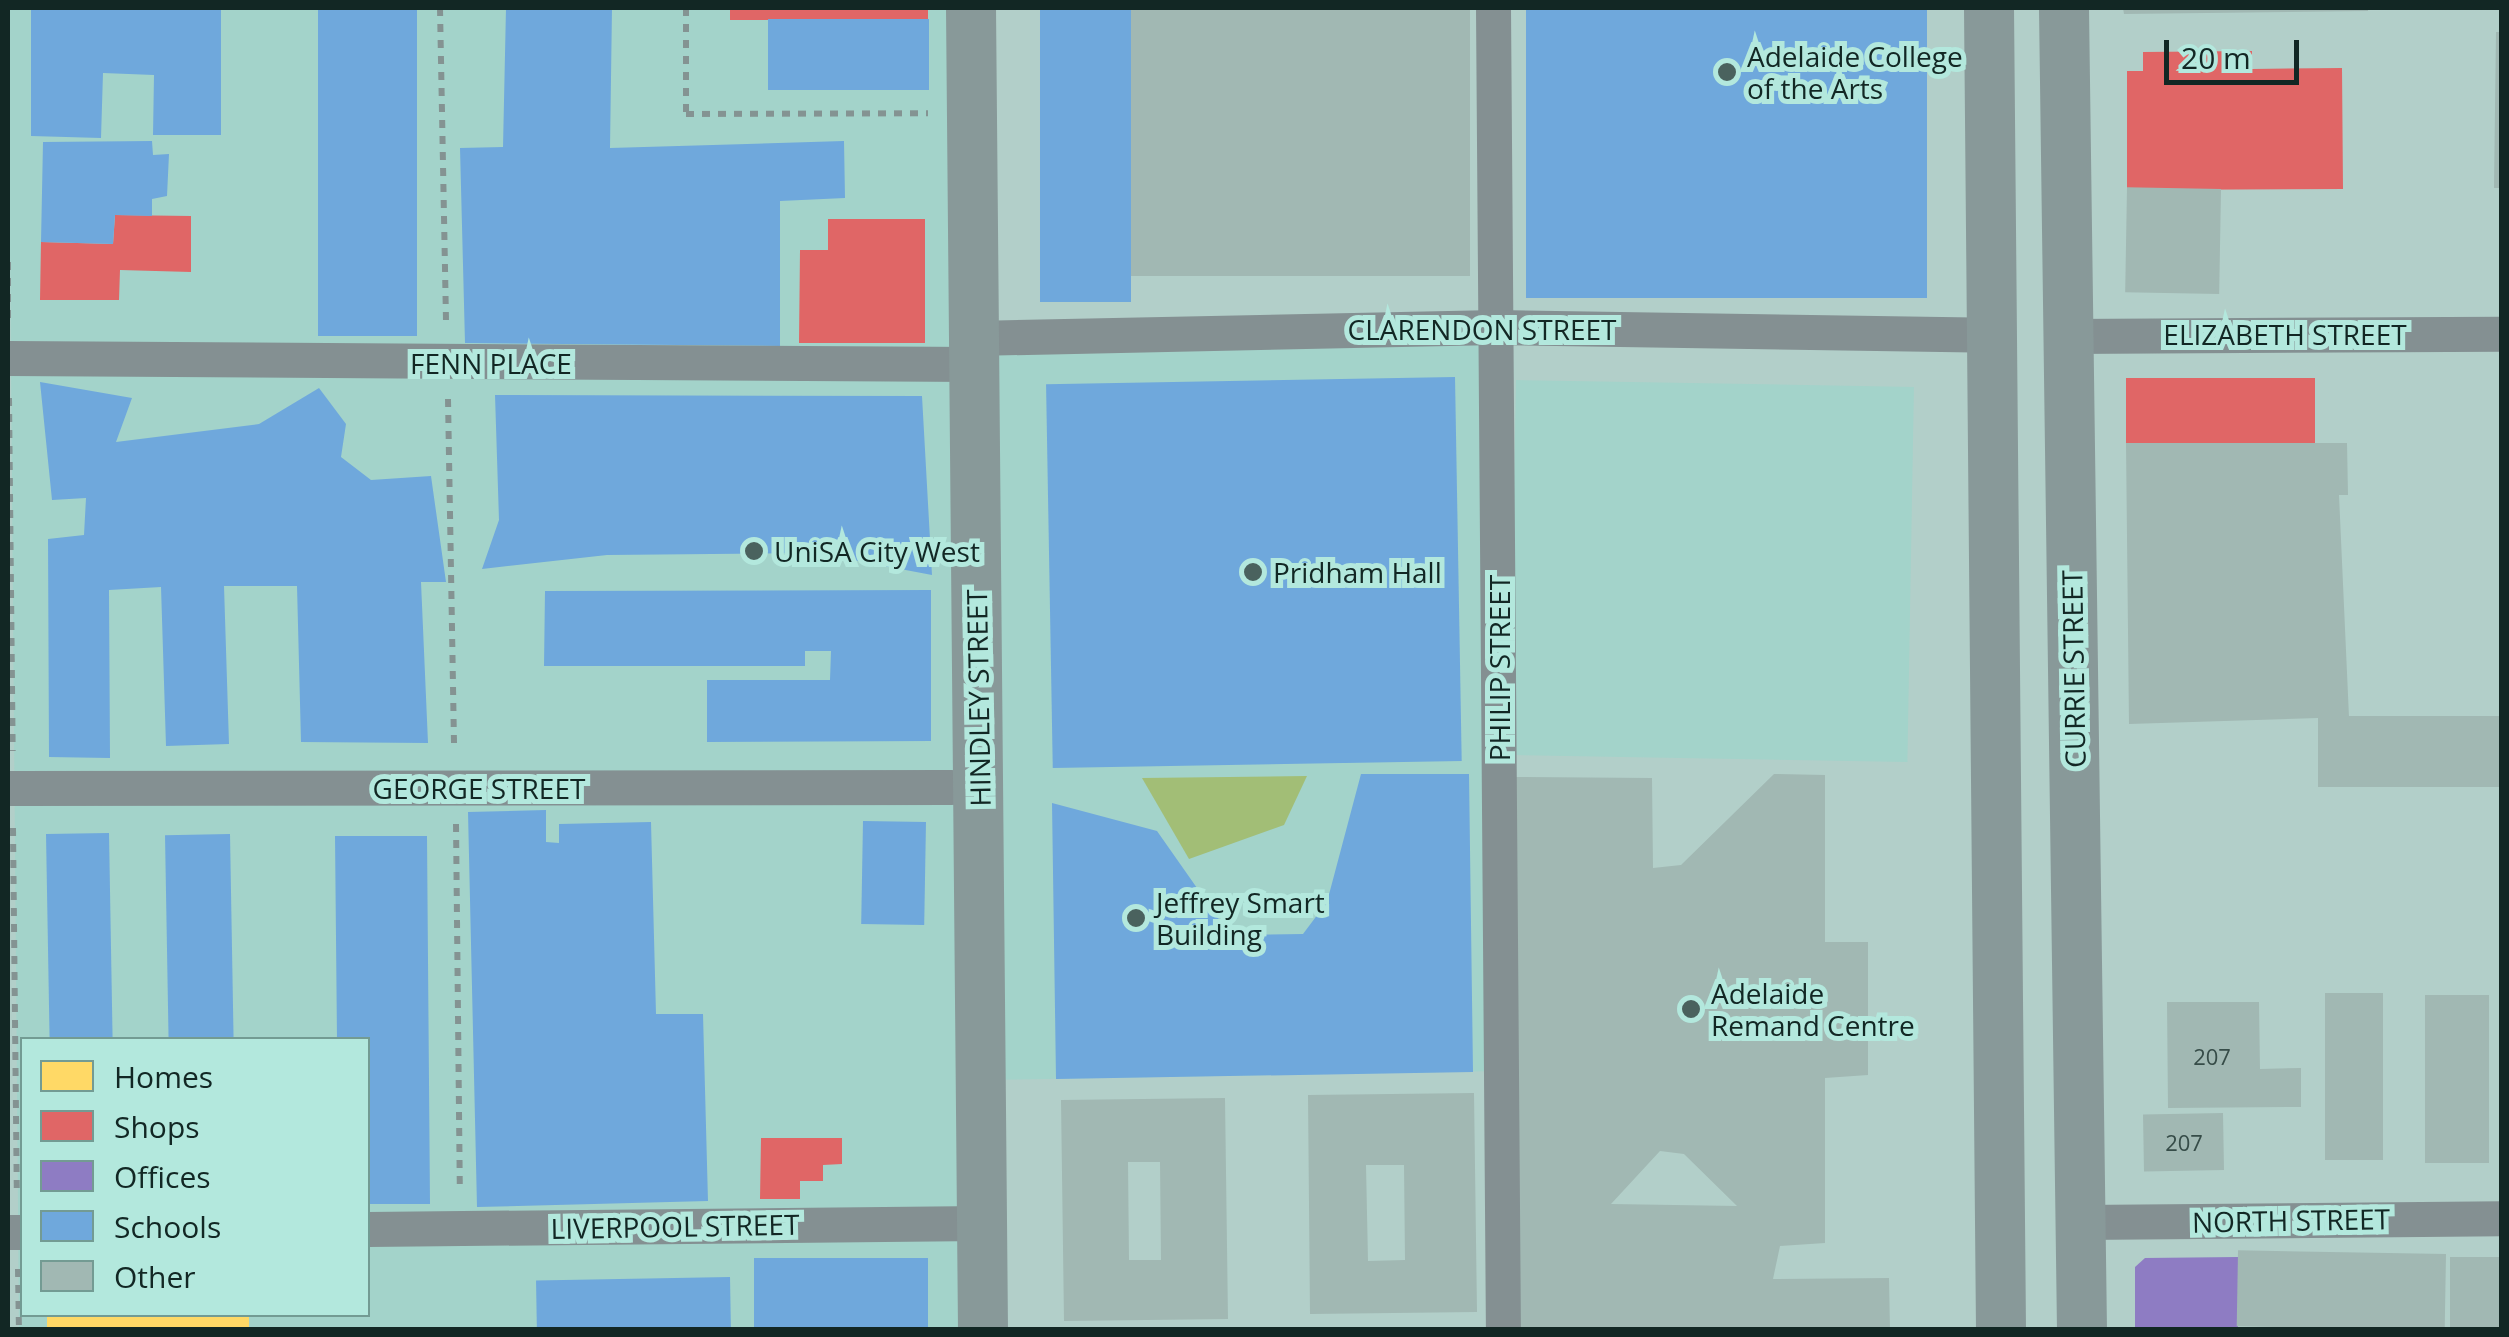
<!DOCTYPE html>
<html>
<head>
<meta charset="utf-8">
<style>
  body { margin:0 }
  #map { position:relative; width:2509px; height:1337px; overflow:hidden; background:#b2cfc9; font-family:"Open Sans",sans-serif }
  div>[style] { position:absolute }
  .built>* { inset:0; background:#a3d3ca; transform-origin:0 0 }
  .green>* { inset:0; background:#a2be76 }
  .homes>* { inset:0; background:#ffd966; transform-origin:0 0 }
  .shops>* { inset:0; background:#e06666; transform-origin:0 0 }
  .offices>* { inset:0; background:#8e7cc3 }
  .schools>* { inset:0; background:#6fa8dc; transform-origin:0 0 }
  .building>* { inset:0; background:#a1b8b3; transform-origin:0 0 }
  .path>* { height:6px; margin-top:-3px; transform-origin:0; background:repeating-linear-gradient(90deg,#849392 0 8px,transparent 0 16px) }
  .street>* { height:35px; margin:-17.5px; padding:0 17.5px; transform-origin:17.5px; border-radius:17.5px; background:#849092 }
  .secondary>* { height:50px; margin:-25px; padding:0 25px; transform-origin:25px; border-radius:25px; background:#899 }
  .dots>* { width:28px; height:28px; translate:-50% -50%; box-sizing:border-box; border:5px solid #b3e8dd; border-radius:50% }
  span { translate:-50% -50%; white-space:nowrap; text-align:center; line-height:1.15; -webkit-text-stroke:10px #b3e8dd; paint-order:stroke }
  .number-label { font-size:22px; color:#364c48 }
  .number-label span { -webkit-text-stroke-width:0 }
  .poi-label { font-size:28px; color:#122724 }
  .left { translate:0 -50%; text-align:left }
  .street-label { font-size:28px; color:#122724 }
  .frame { position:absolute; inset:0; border:10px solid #122724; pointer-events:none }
  .legend { position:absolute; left:20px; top:1037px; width:350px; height:280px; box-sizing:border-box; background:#b3e8dd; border:2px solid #739b93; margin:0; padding:12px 18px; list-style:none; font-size:30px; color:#122724 }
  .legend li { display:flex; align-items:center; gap:20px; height:50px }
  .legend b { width:50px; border:2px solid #739b93 }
  .scale { position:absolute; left:2164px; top:40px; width:135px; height:45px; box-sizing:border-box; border:5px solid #122724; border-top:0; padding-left:12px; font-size:30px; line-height:35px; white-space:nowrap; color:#122724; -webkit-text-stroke:8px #b3e8dd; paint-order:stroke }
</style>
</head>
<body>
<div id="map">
  <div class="built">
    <i style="clip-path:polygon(evenodd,8px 8px,971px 8px,974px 338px,1496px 327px,1502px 1071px,982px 1080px,983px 1329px,19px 1329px,8px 8px,22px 1040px,368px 1040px,368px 1314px,22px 1314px,22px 1040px)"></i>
    <i style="left:1516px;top:380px;width:398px;height:375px;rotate:1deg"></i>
  </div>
  <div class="green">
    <i style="clip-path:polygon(1307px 776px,1284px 825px,1189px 859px,1142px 778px)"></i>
  </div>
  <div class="homes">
    <i style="left:47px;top:1314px;width:202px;height:16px"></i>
  </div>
  <div class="shops">
    <i style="left:730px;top:8px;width:198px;height:12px"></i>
    <i style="clip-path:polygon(2252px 51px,2252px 69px,2342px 68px,2343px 189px,2127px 190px,2127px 71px,2143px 71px,2143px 52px)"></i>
    <i style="clip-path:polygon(115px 215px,191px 216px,191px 272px,120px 270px,119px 300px,40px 300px,41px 242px,113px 244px)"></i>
    <i style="clip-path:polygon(828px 219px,925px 219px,925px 343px,799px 343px,800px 250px,828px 250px)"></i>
    <i style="left:2126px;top:378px;width:189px;height:65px"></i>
    <i style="clip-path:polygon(761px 1138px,842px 1138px,842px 1164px,823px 1165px,823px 1181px,800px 1181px,800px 1199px,760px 1199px)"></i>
  </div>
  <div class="offices">
    <i style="clip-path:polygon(2238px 1257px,2238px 1330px,2135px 1330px,2135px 1267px,2145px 1258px)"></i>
  </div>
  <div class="schools">
    <i style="clip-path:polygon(31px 8px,221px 8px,221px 135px,153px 135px,154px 75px,103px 73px,101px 138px,31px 136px)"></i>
    <i style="left:318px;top:8px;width:99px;height:328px"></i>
    <i style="clip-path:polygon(506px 8px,612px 8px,610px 148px,844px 141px,845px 198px,780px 201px,780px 346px,465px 343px,460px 148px,503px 147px)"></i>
    <i style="left:1040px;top:8px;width:91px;height:294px"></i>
    <i style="left:1526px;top:8px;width:401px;height:290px"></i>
    <i style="left:929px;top:19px;width:71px;height:161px;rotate:90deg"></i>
    <i style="clip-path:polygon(152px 141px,153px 155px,169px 154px,167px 196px,152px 199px,152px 216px,115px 215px,113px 244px,41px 242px,43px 142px)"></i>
    <i style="left:1455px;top:377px;width:384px;height:409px;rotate:89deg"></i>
    <i style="clip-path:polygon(40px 382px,132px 398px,116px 442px,259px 424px,319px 388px,346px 424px,341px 457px,371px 480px,431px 476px,446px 582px,421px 582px,428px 743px,301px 742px,297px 586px,224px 586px,229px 744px,166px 746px,161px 587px,109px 590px,110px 758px,49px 757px,48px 539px,84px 535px,86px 498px,52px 500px)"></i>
    <i style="clip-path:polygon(495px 395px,922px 396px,932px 575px,816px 553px,607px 555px,482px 569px,499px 520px)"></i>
    <i style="clip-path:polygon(931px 590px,931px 741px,707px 742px,707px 680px,830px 680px,831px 651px,805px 651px,805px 666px,544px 666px,545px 591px)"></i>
    <i style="clip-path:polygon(1361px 774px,1469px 774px,1473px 1072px,1056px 1079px,1052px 803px,1157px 831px,1230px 935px,1303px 934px,1327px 902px)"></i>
    <i style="clip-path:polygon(546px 810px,546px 842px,559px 843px,559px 824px,651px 822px,656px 1014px,703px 1014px,708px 1201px,477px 1207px,468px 812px)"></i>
    <i style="left:863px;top:821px;width:63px;height:103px;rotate:1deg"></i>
    <i style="left:109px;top:833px;width:207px;height:63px;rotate:89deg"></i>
    <i style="left:230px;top:834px;width:206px;height:65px;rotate:89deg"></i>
    <i style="clip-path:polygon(335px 836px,427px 836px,430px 1204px,368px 1204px,368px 1040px,337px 1040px)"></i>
    <i style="left:754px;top:1258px;width:174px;height:72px"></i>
    <i style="left:730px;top:1277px;width:53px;height:194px;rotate:89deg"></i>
  </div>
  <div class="building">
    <i style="left:1131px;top:8px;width:339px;height:268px"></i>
    <i style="clip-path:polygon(2123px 8px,2368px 8px,2368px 11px,2124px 14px)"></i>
    <i style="clip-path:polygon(2496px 32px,2502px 32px,2502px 188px,2494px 188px)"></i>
    <i style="left:2221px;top:189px;width:105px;height:94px;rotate:91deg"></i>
    <i style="clip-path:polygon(2126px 443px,2347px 443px,2348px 495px,2339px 495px,2349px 717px,2129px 724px)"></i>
    <i style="left:2502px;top:716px;width:71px;height:184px;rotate:90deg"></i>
    <i style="clip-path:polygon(evenodd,1774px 774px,1825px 775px,1825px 942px,1868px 942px,1868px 1075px,1825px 1078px,1825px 1243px,1780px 1246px,1773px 1279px,1889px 1278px,1890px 1330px,1518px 1330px,1510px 777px,1652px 778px,1653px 868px,1681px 865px,1774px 774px,1660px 1151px,1684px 1154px,1737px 1206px,1611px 1204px,1660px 1151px)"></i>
    <i style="left:2325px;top:993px;width:58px;height:167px"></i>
    <i style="left:2425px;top:995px;width:64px;height:168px"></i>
    <i style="clip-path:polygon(2167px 1002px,2259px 1002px,2260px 1069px,2301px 1068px,2301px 1107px,2168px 1108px)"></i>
    <i style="clip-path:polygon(evenodd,1474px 1093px,1477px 1312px,1310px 1314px,1308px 1095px,1474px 1093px,1366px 1165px,1404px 1165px,1405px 1260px,1368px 1261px,1366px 1165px)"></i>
    <i style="clip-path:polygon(evenodd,1225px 1098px,1228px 1319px,1064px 1321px,1061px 1100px,1225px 1098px,1128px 1162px,1160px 1162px,1161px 1260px,1129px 1260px,1128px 1162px)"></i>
    <i style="left:2223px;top:1113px;width:57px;height:80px;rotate:89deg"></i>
    <i style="left:2446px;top:1254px;width:76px;height:208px;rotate:91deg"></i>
    <i style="left:2450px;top:1257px;width:52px;height:73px"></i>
  </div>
  <div class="path">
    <i style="left:440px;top:8px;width:313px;rotate:88.9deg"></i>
    <i style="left:686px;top:8px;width:106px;rotate:90deg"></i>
    <i style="left:686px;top:114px;width:242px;rotate:-0.2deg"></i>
    <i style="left:8px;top:262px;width:59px;rotate:90deg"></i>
    <i style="left:9px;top:398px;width:353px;rotate:89.4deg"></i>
    <i style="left:448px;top:399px;width:352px;rotate:89deg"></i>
    <i style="left:456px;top:824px;width:367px;rotate:89.4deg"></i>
    <i style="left:13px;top:828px;width:367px;rotate:89.4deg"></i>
    <i style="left:18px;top:1269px;width:61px;rotate:89.1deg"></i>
  </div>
  <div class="street">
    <i style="left:1493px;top:8px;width:1322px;rotate:89.57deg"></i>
    <i style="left:2068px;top:336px;width:434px;rotate:-0.3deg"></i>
    <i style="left:974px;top:338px;width:522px;rotate:-1.21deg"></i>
    <i style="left:1496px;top:327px;width:494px;rotate:0.9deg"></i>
    <i style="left:8px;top:358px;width:966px;rotate:0.36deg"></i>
    <i style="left:8px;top:788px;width:943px;rotate:-0.06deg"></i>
    <i style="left:2081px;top:1222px;width:421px;rotate:-0.5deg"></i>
    <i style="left:368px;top:1229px;width:614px;rotate:-0.56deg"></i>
    <i style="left:8px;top:1232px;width:14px"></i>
  </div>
  <div class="secondary">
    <i style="left:971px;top:8px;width:1322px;rotate:89.48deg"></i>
    <i style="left:1989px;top:8px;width:1322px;rotate:89.48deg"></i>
    <i style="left:2064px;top:8px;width:1322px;rotate:89.22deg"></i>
  </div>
  <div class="dots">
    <i style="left:1727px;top:72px;background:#4a625e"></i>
    <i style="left:754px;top:551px;background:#4a625e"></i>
    <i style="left:1253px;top:572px;background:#4a625e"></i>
    <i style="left:1136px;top:918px;background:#4a625e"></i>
    <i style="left:1691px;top:1009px;background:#4a625e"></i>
  </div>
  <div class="number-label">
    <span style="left:2212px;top:1057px">207</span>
    <span style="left:2184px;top:1143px">207</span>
  </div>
  <div class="poi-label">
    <span class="left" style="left:1747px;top:72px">Adelaide College<br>of the Arts</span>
    <span class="left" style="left:774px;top:551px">UniSA City West</span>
    <span class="left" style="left:1273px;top:572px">Pridham Hall</span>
    <span class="left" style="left:1156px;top:918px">Jeffrey Smart<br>Building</span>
    <span class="left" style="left:1711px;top:1009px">Adelaide<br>Remand Centre</span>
  </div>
  <div class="street-label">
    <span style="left:1482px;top:329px">CLARENDON STREET</span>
    <span style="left:2285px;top:334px">ELIZABETH STREET</span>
    <span style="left:491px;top:363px">FENN PLACE</span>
    <span style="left:1499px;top:668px;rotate:-90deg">PHILIP STREET</span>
    <span style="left:2073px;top:669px;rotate:-91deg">CURRIE STREET</span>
    <span style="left:978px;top:698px;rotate:-91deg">HINDLEY STREET</span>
    <span style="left:479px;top:788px">GEORGE STREET</span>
    <span style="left:2291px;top:1220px;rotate:-1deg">NORTH STREET</span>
    <span style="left:675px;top:1226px;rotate:-1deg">LIVERPOOL STREET</span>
  </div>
  <div class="frame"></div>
  <ul class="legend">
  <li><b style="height:28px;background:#ffd966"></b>Homes</li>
  <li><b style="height:28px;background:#e06666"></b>Shops</li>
  <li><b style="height:28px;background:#8e7cc3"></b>Offices</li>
  <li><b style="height:28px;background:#6fa8dc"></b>Schools</li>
  <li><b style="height:28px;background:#a1b8b3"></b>Other</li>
  </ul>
  <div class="scale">20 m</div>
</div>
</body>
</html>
